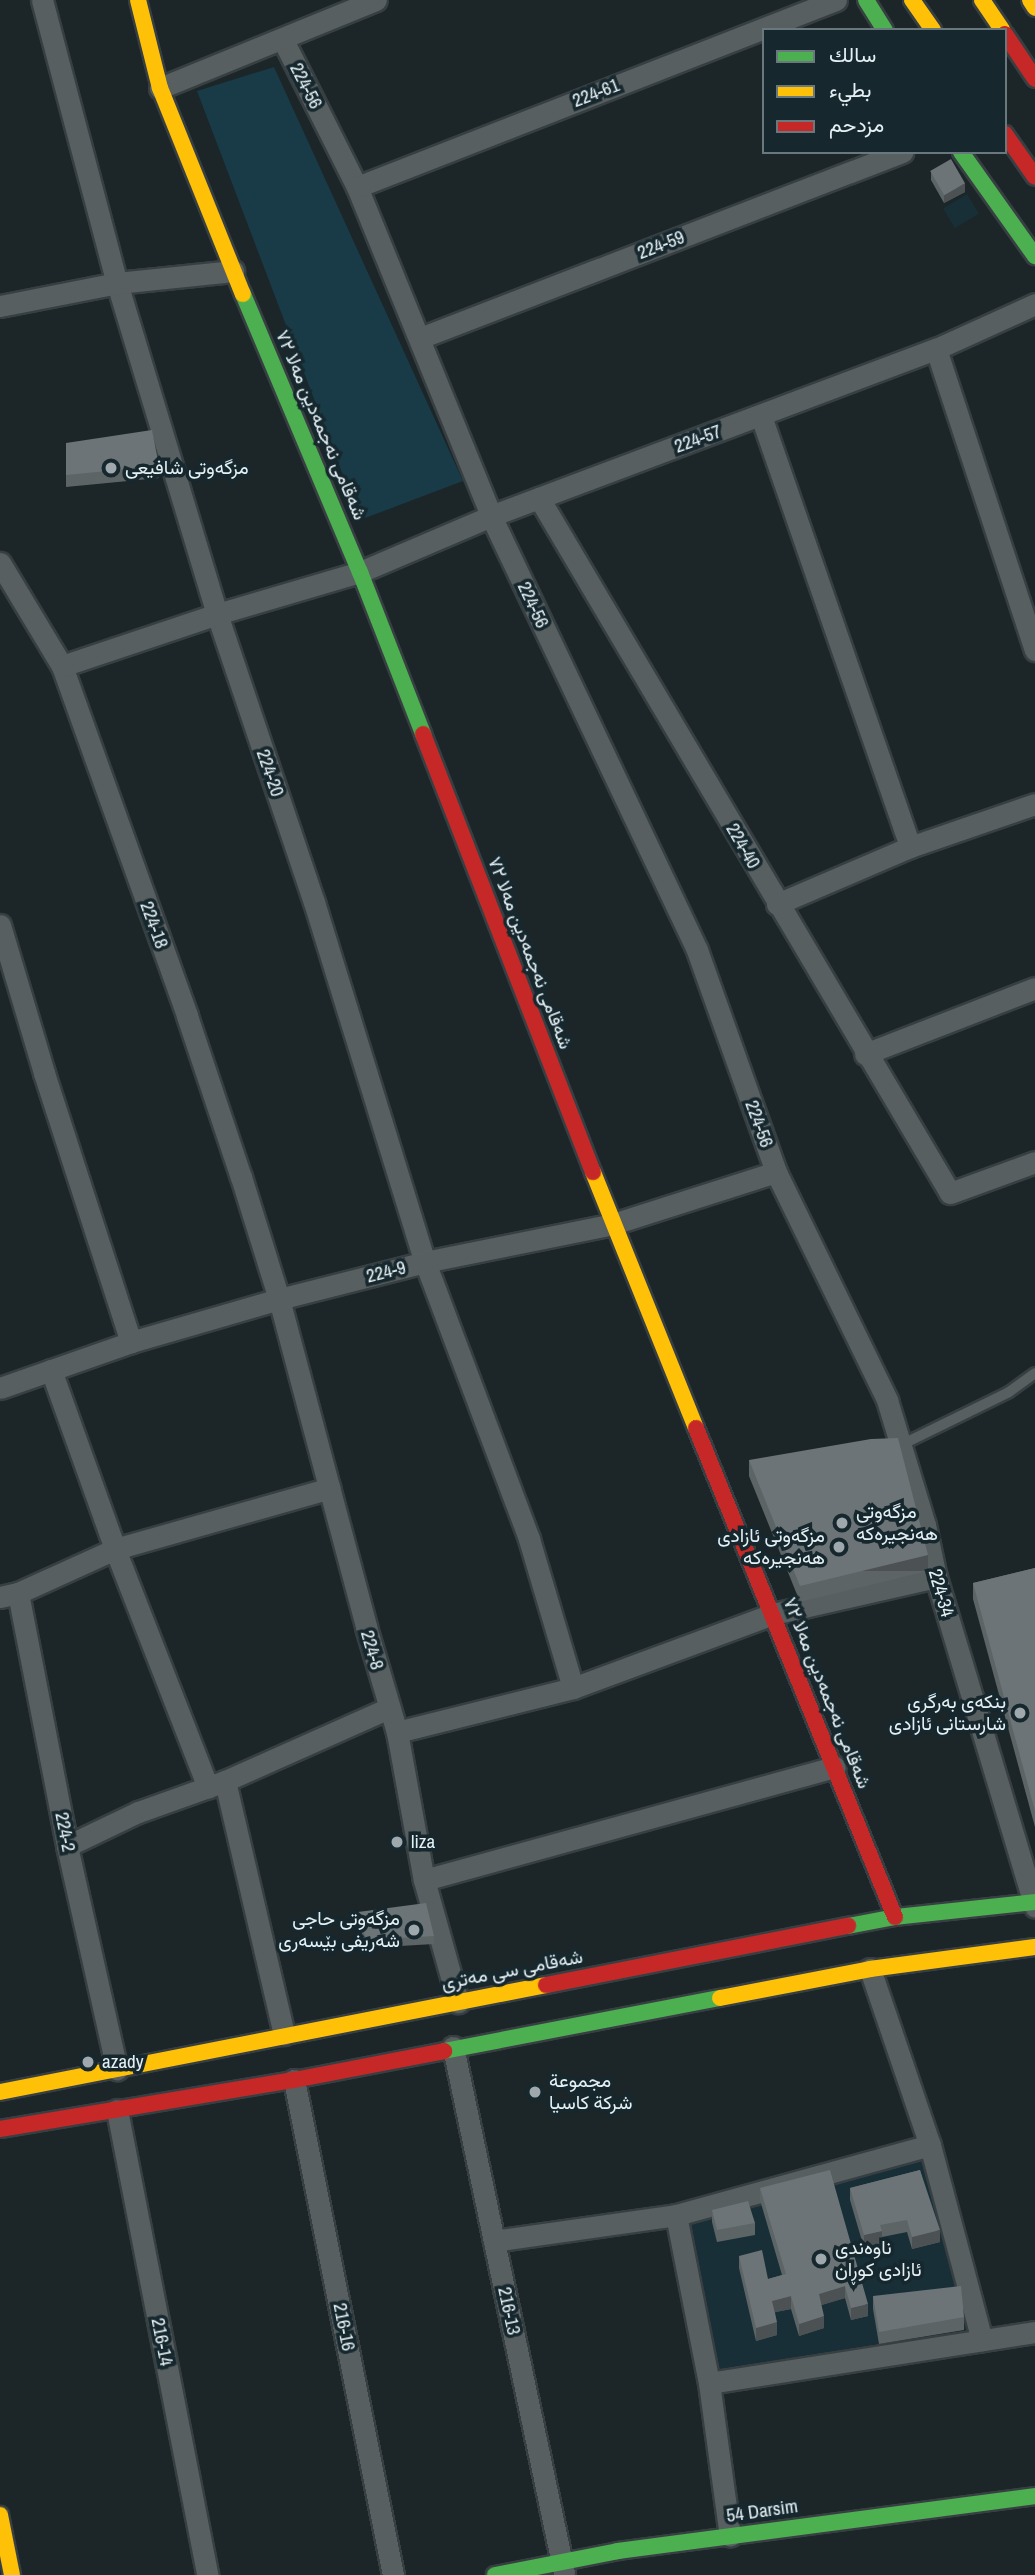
<!DOCTYPE html>
<html>
<head>
<meta charset="utf-8">
<style>
  body { margin:0 }
  #map { position:relative; width:1035px; height:2575px; overflow:hidden; background:#1c2528; font-family:"Archivo Narrow",Vazirmatn,sans-serif }
  div>[style] { position:absolute }
  .built>* { inset:0; background:#182f38; transform-origin:0 0 }
  .green>* { inset:0; background:#183b47 }
  .roads { filter:drop-shadow(2px 0 #373f42) drop-shadow(-2px 0 #373f42) drop-shadow(0 2px #373f42) drop-shadow(0 -2px #373f42) }
  .lane>* { height:10px; margin:-5px; padding:0 5px; transform-origin:5px; border-radius:5px; background:#585f61 }
  .street>* { height:21px; margin:-10.5px; padding:0 10.5px; transform-origin:10.5px; border-radius:10.5px; background:#585f61 }
  .fast>* { height:16px; margin:-8px; padding:0 8px; transform-origin:8px; border-radius:8px; background:#4caf50 }
  .slow>* { height:16px; margin:-8px; padding:0 8px; transform-origin:8px; border-radius:8px; background:#ffc107 }
  .jam>* { height:16px; margin:-8px; padding:0 8px; transform-origin:8px; border-radius:8px; background:#c62828 }
  .wall>* { inset:0; background:#5d6466 }
  .shaded-wall>* { inset:0; background:#4c5153; transform-origin:0 0 }
  .building>* { inset:0; background:#6c7477; transform-origin:0 0 }
  .dots>* { width:19px; height:19px; translate:-50% -50%; box-sizing:border-box; border:4px solid #16282e; border-radius:50% }
  span { translate:-50% -50%; white-space:nowrap; text-align:center; line-height:1.15; -webkit-text-stroke:7px #16282e; paint-order:stroke }
  .street-label { font-size:19px; color:#e5f0f4 }
  .poi-label { font-size:19px; color:#e5f0f4 }
  .left { translate:0 -50%; text-align:left }
  .right { translate:-100% -50%; text-align:right }
  .legend { position:absolute; left:762px; top:28px; width:245px; height:126px; box-sizing:border-box; background:#16282e; border:2px solid #69787d; margin:0; padding:9px 12px; list-style:none; font-size:21px; color:#e5f0f4 }
  .legend li { display:flex; align-items:center; gap:14px; height:35px }
  .legend b { width:35px; border:2px solid #69787d }
</style>
</head>
<body>
<div id="map">
  <div class="built">
    <i style="left:967px;top:194px;width:23px;height:28px;rotate:59deg"></i>
    <i style="clip-path:polygon(921px 2158px,969px 2329px,713px 2371px,685px 2219px)"></i>
  </div>
  <div class="green">
    <i style="clip-path:polygon(274px 67px,463px 481px,360px 520px,197px 91px)"></i>
  </div>
  <div class="roads">
    <div class="lane">
      <i style="left:901px;top:1445px;width:120px;rotate:-26.1deg"></i>
      <i style="left:1009px;top:1392px;width:32px;rotate:-36deg"></i>
    </div>
    <div class="street">
      <i style="left:42px;top:0;width:293px;rotate:75.2deg"></i>
      <i style="left:117px;top:283px;width:346px;rotate:73.2deg"></i>
      <i style="left:217px;top:614px;width:304px;rotate:71.4deg"></i>
      <i style="left:314px;top:902px;width:377px;rotate:72.9deg"></i>
      <i style="left:425px;top:1262px;width:296px;rotate:69.4deg"></i>
      <i style="left:529px;top:1539px;width:155px;rotate:73.5deg"></i>
      <i style="left:283px;top:40px;width:165px;rotate:63.3deg"></i>
      <i style="left:357px;top:187px;width:355px;rotate:67.8deg"></i>
      <i style="left:491px;top:516px;width:480px;rotate:64.6deg"></i>
      <i style="left:697px;top:950px;width:236px;rotate:70.4deg"></i>
      <i style="left:776px;top:1172px;width:254px;rotate:64deg"></i>
      <i style="left:887px;top:1400px;width:131px;rotate:73.1deg"></i>
      <i style="left:925px;top:1525px;width:53px;rotate:78.1deg"></i>
      <i style="left:936px;top:1577px;width:344px;rotate:73.3deg"></i>
      <i style="left:160px;top:88px;width:233px;rotate:-22.2deg"></i>
      <i style="left:357px;top:187px;width:514px;rotate:-21.33deg"></i>
      <i style="left:0;top:306px;width:119px;rotate:-11.1deg"></i>
      <i style="left:117px;top:283px;width:117px;rotate:-5.9deg"></i>
      <i style="left:420px;top:338px;width:517px;rotate:-21.1deg"></i>
      <i style="left:936px;top:349px;width:317px;rotate:71.8deg"></i>
      <i style="left:761px;top:416px;width:456px;rotate:70.9deg"></i>
      <i style="left:539px;top:498px;width:807px;rotate:59.4deg"></i>
      <i style="left:950px;top:1193px;width:90px;rotate:-20deg"></i>
      <i style="left:0;top:563px;width:120px;rotate:59deg"></i>
      <i style="left:62px;top:666px;width:372px;rotate:70.3deg"></i>
      <i style="left:187px;top:1016px;width:170px;rotate:71.5deg"></i>
      <i style="left:241px;top:1177px;width:128px;rotate:72.7deg"></i>
      <i style="left:279px;top:1299px;width:339px;rotate:75.1deg"></i>
      <i style="left:366px;top:1627px;width:109px;rotate:73.6deg"></i>
      <i style="left:397px;top:1732px;width:150px;rotate:79.7deg"></i>
      <i style="left:424px;top:1880px;width:127px;rotate:74.4deg"></i>
      <i style="left:62px;top:666px;width:163px;rotate:-18.5deg"></i>
      <i style="left:217px;top:614px;width:149px;rotate:-16.4deg"></i>
      <i style="left:360px;top:572px;width:142px;rotate:-23.1deg"></i>
      <i style="left:491px;top:516px;width:475px;rotate:-20.6deg"></i>
      <i style="left:936px;top:349px;width:109px;rotate:-24.4deg"></i>
      <i style="left:777px;top:904px;width:145px;rotate:-23.2deg"></i>
      <i style="left:910px;top:847px;width:132px;rotate:-19deg"></i>
      <i style="left:0;top:925px;width:154px;rotate:73.4deg"></i>
      <i style="left:44px;top:1073px;width:283px;rotate:72.1deg"></i>
      <i style="left:865px;top:1054px;width:182px;rotate:-21.2deg"></i>
      <i style="left:51px;top:1370px;width:190px;rotate:70.3deg"></i>
      <i style="left:115px;top:1549px;width:256px;rotate:68.7deg"></i>
      <i style="left:0;top:1388px;width:139px;rotate:-19.3deg"></i>
      <i style="left:131px;top:1342px;width:154px;rotate:-16.2deg"></i>
      <i style="left:279px;top:1299px;width:151px;rotate:-14.2deg"></i>
      <i style="left:425px;top:1262px;width:192px;rotate:-11.4deg"></i>
      <i style="left:613px;top:1224px;width:171px;rotate:-17.7deg"></i>
      <i style="left:18px;top:1593px;width:258px;rotate:79deg"></i>
      <i style="left:67px;top:1846px;width:229px;rotate:77.4deg"></i>
      <i style="left:0;top:1597px;width:18px;rotate:-13deg"></i>
      <i style="left:18px;top:1593px;width:107px;rotate:-24.4deg"></i>
      <i style="left:115px;top:1549px;width:223px;rotate:-15.8deg"></i>
      <i style="left:397px;top:1732px;width:181px;rotate:-14deg"></i>
      <i style="left:573px;top:1688px;width:213px;rotate:-20.3deg"></i>
      <i style="left:773px;top:1614px;width:167px;rotate:-12.8deg"></i>
      <i style="left:225px;top:1781px;width:260px;rotate:76.9deg"></i>
      <i style="left:67px;top:1846px;width:79px;rotate:-25.6deg"></i>
      <i style="left:138px;top:1812px;width:92px;rotate:-19.6deg"></i>
      <i style="left:225px;top:1781px;width:180px;rotate:-24deg"></i>
      <i style="left:424px;top:1880px;width:426px;rotate:-15.4deg"></i>
      <i style="left:870px;top:1969px;width:186px;rotate:71.2deg"></i>
      <i style="left:930px;top:2145px;width:202px;rotate:75.1deg"></i>
      <i style="left:453px;top:2047px;width:538px;rotate:78.08deg"></i>
      <i style="left:294px;top:2080px;width:505px;rotate:78.69deg"></i>
      <i style="left:117px;top:2110px;width:474px;rotate:79deg"></i>
      <i style="left:676px;top:2215px;width:171px;rotate:78.9deg"></i>
      <i style="left:709px;top:2383px;width:154px;rotate:82.2deg"></i>
      <i style="left:494px;top:2241px;width:184px;rotate:-8.1deg"></i>
      <i style="left:676px;top:2215px;width:263px;rotate:-15.4deg"></i>
      <i style="left:709px;top:2383px;width:330px;rotate:-8.9deg"></i>
    </div>
    <div class="fast">
      <i style="left:866px;top:0;width:36px;rotate:58deg"></i>
      <i style="left:961px;top:152px;width:128px;rotate:54.6deg"></i>
      <i style="left:243px;top:294px;width:302px;rotate:67.2deg"></i>
      <i style="left:360px;top:572px;width:174px;rotate:68.7deg"></i>
      <i style="left:848px;top:1926px;width:48px;rotate:-10.8deg"></i>
      <i style="left:895px;top:1917px;width:141px;rotate:-6.1deg"></i>
      <i style="left:444px;top:2051px;width:281px;rotate:-10.9deg"></i>
      <i style="left:495px;top:2575px;width:125px;rotate:-11deg"></i>
      <i style="left:618px;top:2551px;width:421px;rotate:-7.5deg"></i>
    </div>
    <div class="slow">
      <i style="left:138px;top:0;width:91px;rotate:76deg"></i>
      <i style="left:160px;top:88px;width:222px;rotate:68.1deg"></i>
      <i style="left:912px;top:0;width:37px;rotate:55deg"></i>
      <i style="left:982px;top:0;width:36px;rotate:56deg"></i>
      <i style="left:1030px;top:0;width:9px;rotate:58deg"></i>
      <i style="left:593px;top:1172px;width:276px;rotate:68.1deg"></i>
      <i style="left:720px;top:1998px;width:153px;rotate:-10.9deg"></i>
      <i style="left:870px;top:1969px;width:166px;rotate:-7.6deg"></i>
      <i style="left:0;top:2092px;width:556px;rotate:-11.09deg"></i>
      <i style="left:0;top:2515px;width:61px;rotate:78.7deg"></i>
    </div>
    <div class="jam">
      <i style="left:1005px;top:34px;width:54px;rotate:56.3deg"></i>
      <i style="left:1005px;top:134px;width:52px;rotate:55.1deg"></i>
      <i style="left:423px;top:734px;width:470px;rotate:68.8deg"></i>
      <i style="left:696px;top:1428px;width:528px;rotate:67.86deg"></i>
      <i style="left:546px;top:1985px;width:308px;rotate:-11.1deg"></i>
      <i style="left:0;top:2129px;width:298px;rotate:-9.5deg"></i>
      <i style="left:294px;top:2080px;width:153px;rotate:-10.9deg"></i>
    </div>
  </div>
  <div class="wall">
    <i style="clip-path:polygon(931px 172px,965px 192px,944px 203px,931px 180px)"></i>
    <i style="clip-path:polygon(66px 443px,159px 466px,159px 478px,66px 487px)"></i>
    <i style="clip-path:polygon(749px 1460px,928px 1571px,800px 1602px,749px 1476px)"></i>
    <i style="clip-path:polygon(1035px 1568px,1035px 1827px,973px 1599px,973px 1583px)"></i>
    <i style="clip-path:polygon(358px 1912px,434px 1936px,434px 1944px,366px 1948px,358px 1921px)"></i>
    <i style="clip-path:polygon(830px 2170px,868px 2316px,851px 2320px,845px 2298px,821px 2305px,824px 2328px,799px 2336px,791px 2309px,775px 2312px,777px 2335px,756px 2341px,739px 2268px,739px 2256px,768px 2279px,782px 2275px,760px 2200px,760px 2188px)"></i>
    <i style="clip-path:polygon(920px 2170px,940px 2242px,912px 2249px,907px 2232px,882px 2237px,882px 2244px,864px 2248px,850px 2200px,850px 2188px)"></i>
    <i style="clip-path:polygon(712px 2210px,755px 2223px,755px 2235px,717px 2242px,712px 2222px)"></i>
    <i style="clip-path:polygon(873px 2296px,964px 2317px,964px 2330px,879px 2344px,873px 2309px)"></i>
  </div>
  <div class="shaded-wall">
    <i style="clip-path:polygon(965px 183px,965px 192px,944px 203px,944px 195px)"></i>
    <i style="left:928px;top:1555px;width:16px;height:132px;rotate:90deg"></i>
    <i style="clip-path:polygon(940px 2230px,940px 2242px,912px 2249px,912px 2237px)"></i>
    <i style="clip-path:polygon(882px 2231px,882px 2244px,864px 2248px,864px 2235px)"></i>
    <i style="clip-path:polygon(845px 2286px,845px 2298px,819px 2306px,819px 2294px)"></i>
    <i style="clip-path:polygon(791px 2296px,791px 2309px,772px 2313px,772px 2301px)"></i>
    <i style="clip-path:polygon(868px 2304px,868px 2316px,851px 2320px,851px 2308px)"></i>
    <i style="clip-path:polygon(824px 2316px,824px 2328px,799px 2336px,799px 2324px)"></i>
    <i style="clip-path:polygon(777px 2322px,777px 2335px,756px 2341px,756px 2328px)"></i>
  </div>
  <div class="building">
    <i style="left:951px;top:159px;width:28px;height:24px;rotate:60deg"></i>
    <i style="clip-path:polygon(152px 430px,159px 466px,66px 475px,66px 443px)"></i>
    <i style="clip-path:polygon(898px 1438px,928px 1555px,800px 1586px,749px 1460px,871px 1439px)"></i>
    <i style="clip-path:polygon(1035px 1568px,1035px 1811px,973px 1583px)"></i>
    <i style="clip-path:polygon(426px 1903px,434px 1936px,366px 1940px,358px 1912px)"></i>
    <i style="clip-path:polygon(830px 2170px,868px 2304px,851px 2308px,845px 2286px,819px 2294px,824px 2316px,799px 2324px,791px 2296px,772px 2301px,777px 2322px,756px 2328px,739px 2256px,762px 2250px,768px 2279px,786px 2274px,760px 2188px)"></i>
    <i style="clip-path:polygon(920px 2170px,940px 2230px,912px 2237px,907px 2220px,880px 2225px,882px 2231px,864px 2235px,850px 2188px)"></i>
    <i style="clip-path:polygon(748px 2201px,755px 2223px,717px 2230px,712px 2210px)"></i>
    <i style="clip-path:polygon(961px 2286px,964px 2317px,879px 2332px,873px 2296px)"></i>
  </div>
  <div class="dots">
    <i style="left:111px;top:468px;background:#9fa9ad"></i>
    <i style="left:842px;top:1523px;background:#9fa9ad"></i>
    <i style="left:839px;top:1547px;background:#9fa9ad"></i>
    <i style="left:1020px;top:1713px;background:#9fa9ad"></i>
    <i style="left:397px;top:1842px;background:#9fa9ad"></i>
    <i style="left:414px;top:1930px;background:#9fa9ad"></i>
    <i style="left:88px;top:2062px;background:#9fa9ad"></i>
    <i style="left:535px;top:2092px;background:#9fa9ad"></i>
    <i style="left:821px;top:2259px;background:#9fa9ad"></i>
  </div>
  <div class="street-label">
    <span style="left:306px;top:86px;rotate:63deg">224-56</span>
    <span style="left:596px;top:93px;rotate:-21deg">224-61</span>
    <span style="left:661px;top:245px;rotate:-21deg">224-59</span>
    <span style="left:321px;top:425px;rotate:67deg">شەقامی نەجمەدین مەلا ٧٢</span>
    <span style="left:698px;top:439px;rotate:-20deg">224-57</span>
    <span style="left:533px;top:605px;rotate:65deg">224-56</span>
    <span style="left:270px;top:773px;rotate:71deg">224-20</span>
    <span style="left:743px;top:846px;rotate:60deg">224-40</span>
    <span style="left:154px;top:925px;rotate:70deg">224-18</span>
    <span style="left:530px;top:953px;rotate:69deg">شەقامی نەجمەدین مەلا ٧٢</span>
    <span style="left:759px;top:1124px;rotate:70deg">224-56</span>
    <span style="left:386px;top:1272px;rotate:-14deg">224-9</span>
    <span style="left:941px;top:1593px;rotate:74deg">224-34</span>
    <span style="left:372px;top:1650px;rotate:74deg">224-8</span>
    <span style="left:827px;top:1693px;rotate:68deg">شەقامی نەجمەدین مەلا ٧٢</span>
    <span style="left:65px;top:1832px;rotate:79deg">224-2</span>
    <span style="left:512px;top:1970px;rotate:-11deg">شەقامی سی مەتری</span>
    <span style="left:509px;top:2311px;rotate:78deg">216-13</span>
    <span style="left:344px;top:2327px;rotate:79deg">216-16</span>
    <span style="left:162px;top:2342px;rotate:79deg">216-14</span>
    <span style="left:762px;top:2511px;rotate:-8deg">54 Darsim</span>
  </div>
  <div class="poi-label">
    <span class="left" style="left:125px;top:468px">مزگەوتی شافیعی</span>
    <span class="left" style="left:856px;top:1523px">مزگەوتی<br>ھەنجیرەکە</span>
    <span class="right" style="left:825px;top:1547px">مزگه‌وتی ئازادی<br>هه‌نجیره‌که</span>
    <span class="right" style="left:1006px;top:1713px">بنکەی بەرگری<br>شارستانی ئازادی</span>
    <span class="left" style="left:411px;top:1842px">liza</span>
    <span class="right" style="left:400px;top:1930px">مزگەوتی حاجی<br>شەریفی بێسەری</span>
    <span class="left" style="left:102px;top:2062px">azady</span>
    <span class="left" style="left:549px;top:2092px">مجموعة<br>شرکة کاسیا</span>
    <span class="left" style="left:835px;top:2259px">ناوەندی<br>ئازادی کوڕان</span>
  </div>
  <ul class="legend">
  <li><b style="height:9px;background:#4caf50"></b>سالك</li>
  <li><b style="height:9px;background:#ffc107"></b>بطيء</li>
  <li><b style="height:9px;background:#c62828"></b>مزدحم</li>
  </ul>
</div>
</body>
</html>
